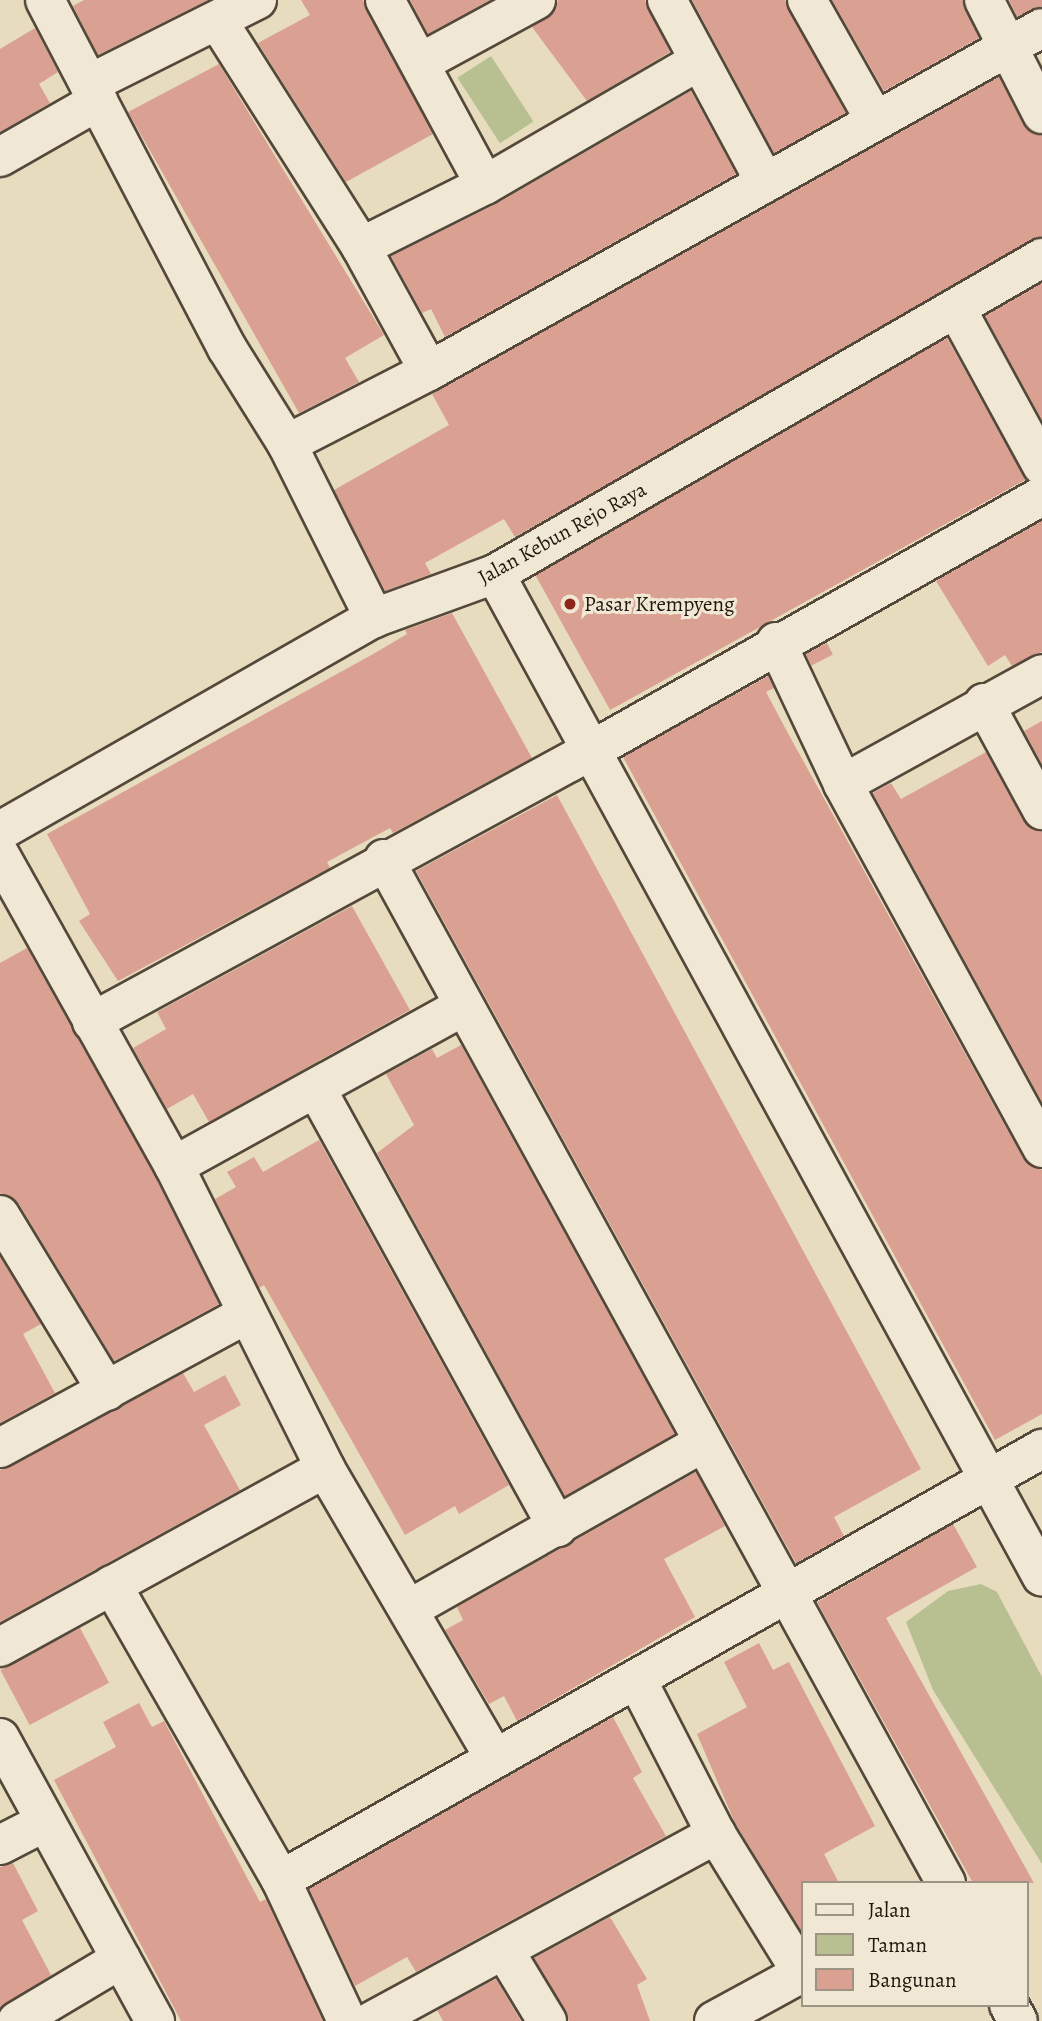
<!DOCTYPE html>
<html>
<head>
<meta charset="utf-8">
<style>
  body { margin:0 }
  #map { position:relative; width:1042px; height:2021px; overflow:hidden; background:#e8dcbf; font-family:Alegreya,serif }
  div>[style] { position:absolute }
  .green>* { inset:0; background:#b8c091; transform-origin:0 0 }
  .building>* { inset:0; background:#daa193; transform-origin:0 0 }
  .roads { filter:drop-shadow(2px 0 #54483a) drop-shadow(-2px 0 #54483a) drop-shadow(0 2px #54483a) drop-shadow(0 -2px #54483a) }
  .minor>* { height:38px; margin:-19px; padding:0 19px; transform-origin:19px; border-radius:19px; background:#f0e8d5 }
  .dots>* { width:19px; height:19px; translate:-50% -50%; box-sizing:border-box; border:4px solid #f0e8d5; border-radius:50% }
  span { translate:-50% -50%; white-space:nowrap; text-align:center; line-height:1.15; -webkit-text-stroke:6px #f0e8d5; paint-order:stroke }
  .street-label { font-size:21px; color:#23160d }
  .poi-label { font-size:21px; color:#23160d }
  .left { translate:0 -50%; text-align:left }
  .legend { position:absolute; left:801px; top:1881px; width:228px; height:126px; box-sizing:border-box; background:#f0e8d5; border:2px solid #9e9485; margin:0; padding:9px 12px; list-style:none; font-size:21px; color:#23160d }
  .legend li { display:flex; align-items:center; gap:14px; height:35px }
  .legend b { width:35px; border:2px solid #9e9485 }
</style>
</head>
<body>
<div id="map">
  <div class="green">
    <i style="left:491px;top:56px;width:78px;height:40px;rotate:57deg"></i>
    <i style="clip-path:polygon(981px 1584px,997px 1592px,1042px 1677px,1042px 1864px,933px 1690px,906px 1622px,948px 1591px)"></i>
  </div>
  <div class="building">
    <i style="clip-path:polygon(84px 0,208px 0,98px 55px,73px 6px)"></i>
    <i style="clip-path:polygon(301px 0,363px 0,433px 134px,346px 182px,258px 43px,310px 15px)"></i>
    <i style="clip-path:polygon(410px 0,490px 0,428px 34px)"></i>
    <i style="clip-path:polygon(558px 0,645px 0,670px 52px,587px 101px,532px 27px,554px 12px)"></i>
    <i style="clip-path:polygon(692px 0,785px 0,846px 113px,774px 153px)"></i>
    <i style="clip-path:polygon(832px 0,962px 0,979px 38px,884px 91px)"></i>
    <i style="clip-path:polygon(1009px 0,1042px 0,1042px 6px,1017px 17px)"></i>
    <i style="clip-path:polygon(35px 28px,58px 72px,39px 84px,50px 103px,0 132px,0 49px)"></i>
    <i style="clip-path:polygon(219px 64px,384px 335px,345px 358px,359px 382px,299px 413px,128px 112px)"></i>
    <i style="clip-path:polygon(999px 77px,1023px 124px,1042px 136px,1042px 236px,515px 537px,504px 519px,425px 563px,431px 574px,385px 591px,334px 490px,449px 425px,432px 394px)"></i>
    <i style="clip-path:polygon(691px 91px,736px 174px,445px 337px,431px 309px,422px 313px,391px 256px,496px 204px)"></i>
    <i style="clip-path:polygon(1042px 283px,1042px 420px,985px 316px)"></i>
    <i style="left:947px;top:338px;width:162px;height:475px;rotate:61deg"></i>
    <i style="clip-path:polygon(1042px 521px,1042px 652px,1012px 666px,1005px 655px,988px 666px,936px 581px)"></i>
    <i style="clip-path:polygon(452px 613px,532px 758px,393px 833px,390px 828px,327px 862px,330px 868px,118px 981px,79px 921px,90px 914px,47px 834px,375px 653px,407px 634px,405px 630px)"></i>
    <i style="left:827px;top:643px;width:13px;height:24px;rotate:63deg"></i>
    <i style="clip-path:polygon(768px 676px,774px 688px,766px 692px,790px 737px,1023px 1158px,1042px 1170px,1042px 1414px,995px 1440px,623px 757px)"></i>
    <i style="clip-path:polygon(1042px 721px,1042px 764px,1024px 731px)"></i>
    <i style="clip-path:polygon(986px 752px,1023px 820px,1042px 832px,1042px 1102px,873px 793px,891px 783px,901px 799px)"></i>
    <i style="clip-path:polygon(557px 795px,921px 1469px,834px 1517px,844px 1536px,796px 1563px,416px 871px)"></i>
    <i style="clip-path:polygon(352px 906px,410px 1010px,209px 1122px,193px 1094px,167px 1109px,133px 1048px,166px 1029px,157px 1012px)"></i>
    <i style="clip-path:polygon(27px 948px,155px 1176px,219px 1304px,114px 1361px,19px 1204px,0 1193px,0 963px)"></i>
    <i style="clip-path:polygon(461px 1045px,675px 1434px,565px 1496px,377px 1153px,414px 1125px,386px 1074px,432px 1049px,437px 1058px)"></i>
    <i style="clip-path:polygon(319px 1140px,509px 1485px,459px 1514px,455px 1506px,405px 1535px,264px 1285px,259px 1288px,215px 1199px,236px 1187px,227px 1172px,254px 1157px,263px 1172px)"></i>
    <i style="clip-path:polygon(0 1257px,41px 1324px,23px 1334px,55px 1393px,0 1423px)"></i>
    <i style="clip-path:polygon(183px 1373px,194px 1392px,225px 1375px,241px 1405px,204px 1425px,240px 1490px,0 1622px,0 1470px)"></i>
    <i style="clip-path:polygon(696px 1472px,725px 1526px,664px 1559px,695px 1617px,517px 1721px,504px 1696px,489px 1704px,445px 1630px,463px 1620px,457px 1607px)"></i>
    <i style="clip-path:polygon(953px 1524px,977px 1567px,886px 1618px,1034px 1883px,973px 1883px,817px 1602px)"></i>
    <i style="left:80px;top:1628px;width:62px;height:90px;rotate:62deg"></i>
    <i style="clip-path:polygon(759px 1643px,773px 1670px,789px 1662px,875px 1826px,824px 1854px,839px 1883px,802px 1883px,802px 1932px,735px 1823px,697px 1734px,747px 1707px,724px 1662px)"></i>
    <i style="clip-path:polygon(139px 1703px,152px 1727px,164px 1721px,260px 1902px,266px 1899px,323px 2021px,181px 2021px,54px 1780px,116px 1747px,103px 1722px)"></i>
    <i style="clip-path:polygon(613px 1717px,642px 1772px,633px 1778px,666px 1836px,416px 1972px,407px 1957px,355px 1986px,309px 1889px)"></i>
    <i style="clip-path:polygon(13px 1863px,38px 1911px,22px 1920px,51px 1975px,0 2008px,0 1867px)"></i>
    <i style="clip-path:polygon(610px 1917px,647px 1979px,637px 1985px,650px 2021px,569px 2021px,534px 1958px)"></i>
    <i style="clip-path:polygon(496px 1979px,521px 2021px,443px 2021px,437px 2010px)"></i>
  </div>
  <div class="roads">
    <div class="minor">
      <i style="left:45px;top:0;width:393px;rotate:62.4deg"></i>
      <i style="left:227px;top:348px;width:113px;rotate:58deg"></i>
      <i style="left:287px;top:444px;width:195px;rotate:63.4deg"></i>
      <i style="left:385px;top:0;width:210px;rotate:61.6deg"></i>
      <i style="left:667px;top:0;width:207px;rotate:61.7deg"></i>
      <i style="left:807px;top:0;width:138px;rotate:60.5deg"></i>
      <i style="left:984px;top:0;width:128px;rotate:63deg"></i>
      <i style="left:219px;top:23px;width:265px;rotate:57.6deg"></i>
      <i style="left:361px;top:247px;width:141px;rotate:61.3deg"></i>
      <i style="left:420px;top:63px;width:132px;rotate:-28.5deg"></i>
      <i style="left:89px;top:84px;width:188px;rotate:-26.6deg"></i>
      <i style="left:0;top:157px;width:113px;rotate:-29.7deg"></i>
      <i style="left:361px;top:247px;width:139px;rotate:-26.6deg"></i>
      <i style="left:485px;top:185px;width:245px;rotate:-30.1deg"></i>
      <i style="left:956px;top:308px;width:180px;rotate:61.4deg"></i>
      <i style="left:287px;top:444px;width:160px;rotate:-27.2deg"></i>
      <i style="left:429px;top:371px;width:702px;rotate:-29.23deg"></i>
      <i style="left:495px;top:574px;width:1142px;rotate:61.39deg"></i>
      <i style="left:776px;top:642px;width:157px;rotate:64.7deg"></i>
      <i style="left:843px;top:784px;width:415px;rotate:61.3deg"></i>
      <i style="left:984px;top:703px;width:122px;rotate:61.5deg"></i>
      <i style="left:843px;top:784px;width:227px;rotate:-28.9deg"></i>
      <i style="left:0;top:831px;width:430px;rotate:-29.7deg"></i>
      <i style="left:374px;top:618px;width:129px;rotate:-20deg"></i>
      <i style="left:495px;top:574px;width:632px;rotate:-30.01deg"></i>
      <i style="left:0;top:855px;width:356px;rotate:60.8deg"></i>
      <i style="left:174px;top:1166px;width:338px;rotate:63.4deg"></i>
      <i style="left:325px;top:1468px;width:335px;rotate:59.7deg"></i>
      <i style="left:384px;top:859px;width:1168px;rotate:61.24deg"></i>
      <i style="left:92px;top:1022px;width:569px;rotate:-28.55deg"></i>
      <i style="left:592px;top:750px;width:517px;rotate:-29.44deg"></i>
      <i style="left:317px;top:1090px;width:499px;rotate:61.2deg"></i>
      <i style="left:174px;top:1166px;width:329px;rotate:-28.9deg"></i>
      <i style="left:0;top:1215px;width:206px;rotate:58.7deg"></i>
      <i style="left:0;top:1448px;width:281px;rotate:-28.5deg"></i>
      <i style="left:112px;top:1585px;width:340px;rotate:60.2deg"></i>
      <i style="left:281px;top:1880px;width:156px;rotate:64.9deg"></i>
      <i style="left:411px;top:1608px;width:335px;rotate:-29.5deg"></i>
      <i style="left:0;top:1647px;width:371px;rotate:-28.8deg"></i>
      <i style="left:638px;top:1682px;width:171px;rotate:62.8deg"></i>
      <i style="left:716px;top:1834px;width:163px;rotate:58.3deg"></i>
      <i style="left:0;top:1738px;width:323px;rotate:61.3deg"></i>
      <i style="left:0;top:1845px;width:48px;rotate:-27.1deg"></i>
      <i style="left:281px;top:1880px;width:875px;rotate:-29.53deg"></i>
      <i style="left:504px;top:1950px;width:83px;rotate:58.8deg"></i>
      <i style="left:1009px;top:2005px;width:18px;rotate:61deg"></i>
      <i style="left:17px;top:2021px;width:121px;rotate:-30.8deg"></i>
      <i style="left:372px;top:2021px;width:392px;rotate:-28.5deg"></i>
      <i style="left:714px;top:2021px;width:100px;rotate:-28.6deg"></i>
    </div>
  </div>
  <div class="dots">
    <i style="left:570px;top:604px;background:#8f2418"></i>
  </div>
  <div class="street-label">
    <span style="left:562px;top:533px;rotate:-29deg">Jalan Kebun Rejo Raya</span>
  </div>
  <div class="poi-label">
    <span class="left" style="left:584px;top:604px">Pasar Krempyeng</span>
  </div>
  <ul class="legend">
  <li><b style="height:9px;background:#f0e8d5"></b>Jalan</li>
  <li><b style="height:19px;background:#b8c091"></b>Taman</li>
  <li><b style="height:19px;background:#daa193"></b>Bangunan</li>
  </ul>
</div>
</body>
</html>
